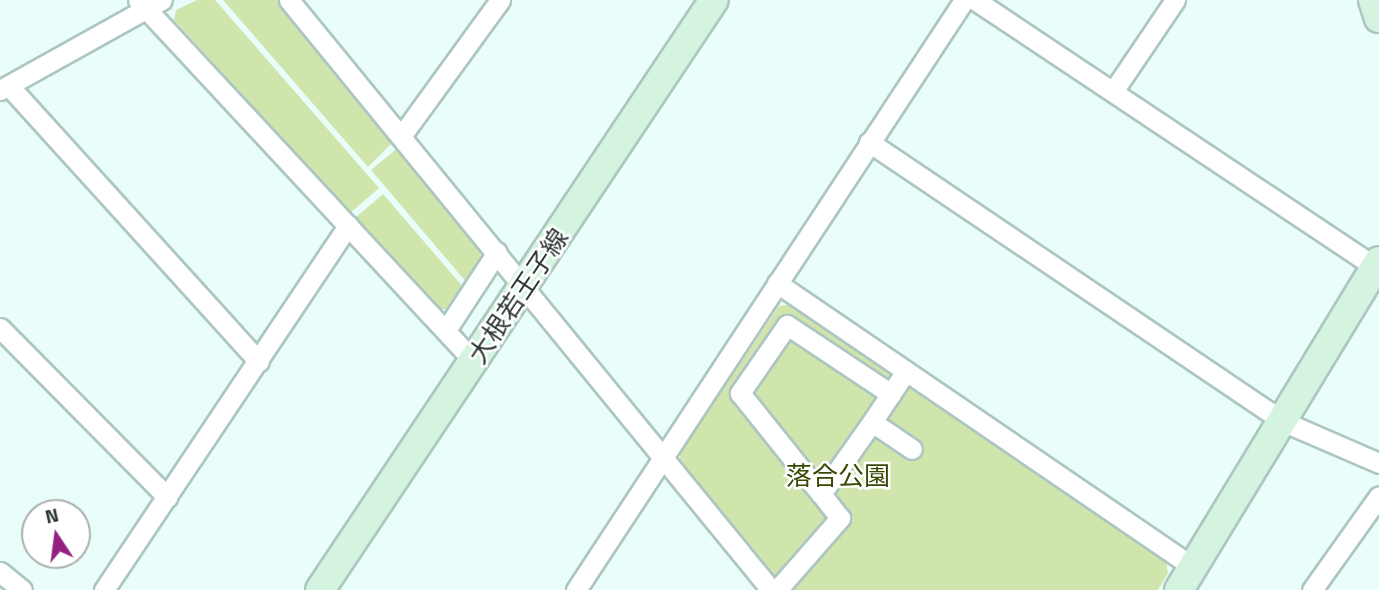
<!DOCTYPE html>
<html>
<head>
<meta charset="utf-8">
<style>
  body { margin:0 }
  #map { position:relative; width:1379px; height:590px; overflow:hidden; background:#e9fefa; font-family:"Titillium Web","Noto Sans JP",sans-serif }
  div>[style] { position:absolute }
  .green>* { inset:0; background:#d0e5ac }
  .roads { filter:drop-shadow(2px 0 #adc6c2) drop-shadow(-2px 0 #adc6c2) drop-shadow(0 2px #adc6c2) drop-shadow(0 -2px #adc6c2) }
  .street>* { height:19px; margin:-9.5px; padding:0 9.5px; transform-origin:9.5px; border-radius:9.5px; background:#fff }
  .secondary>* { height:28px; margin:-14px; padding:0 14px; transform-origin:14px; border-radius:14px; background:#d4f4e0 }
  span { translate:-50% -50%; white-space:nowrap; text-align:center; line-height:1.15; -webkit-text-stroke:5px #fff; paint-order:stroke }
  .street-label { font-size:26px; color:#2d3836 }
  .park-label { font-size:26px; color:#364802 }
  .north { position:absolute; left:21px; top:499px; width:70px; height:70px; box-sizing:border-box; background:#fff; border:2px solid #abafaf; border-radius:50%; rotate:347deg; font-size:19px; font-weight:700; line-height:28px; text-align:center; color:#2d3836 }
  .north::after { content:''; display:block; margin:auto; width:24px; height:32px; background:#922181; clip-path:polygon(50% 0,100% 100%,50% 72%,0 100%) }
</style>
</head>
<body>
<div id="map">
  <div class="green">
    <i style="clip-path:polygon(197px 0,215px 0,379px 188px,350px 213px,174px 20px,176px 10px)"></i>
    <i style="clip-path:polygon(223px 0,279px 0,394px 141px,368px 167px)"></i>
    <i style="clip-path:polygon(399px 147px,479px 248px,482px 261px,467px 283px,371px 170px)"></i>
    <i style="clip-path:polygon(383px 194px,464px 288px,452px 308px,439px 310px,356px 217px)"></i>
    <i style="clip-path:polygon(790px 304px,1166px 562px,1168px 573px,1158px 590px,782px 590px,680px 465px,680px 453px,779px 306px)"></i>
  </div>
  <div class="roads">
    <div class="street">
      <i style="left:138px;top:0;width:493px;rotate:47.1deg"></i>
      <i style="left:289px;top:0;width:762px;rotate:50.75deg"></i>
      <i style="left:975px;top:0;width:483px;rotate:33.7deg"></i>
      <i style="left:9px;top:86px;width:372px;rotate:47.8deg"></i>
      <i style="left:0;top:90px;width:185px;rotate:-29.1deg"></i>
      <i style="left:1114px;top:90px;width:109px;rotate:-55.9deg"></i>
      <i style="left:402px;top:135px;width:167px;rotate:-54deg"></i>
      <i style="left:869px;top:142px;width:498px;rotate:34deg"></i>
      <i style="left:1282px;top:421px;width:106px;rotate:23.4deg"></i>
      <i style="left:777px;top:283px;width:504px;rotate:34.32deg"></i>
      <i style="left:0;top:328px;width:238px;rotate:45.3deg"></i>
      <i style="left:446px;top:330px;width:93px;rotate:-56.8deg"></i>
      <i style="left:891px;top:394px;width:125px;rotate:-146.4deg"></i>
      <i style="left:787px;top:325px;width:83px;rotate:124.7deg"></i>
      <i style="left:740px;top:393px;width:129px;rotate:51.3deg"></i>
      <i style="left:821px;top:494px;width:88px;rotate:-54.7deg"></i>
      <i style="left:872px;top:422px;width:61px;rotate:-56.3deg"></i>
      <i style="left:872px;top:422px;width:48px;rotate:34deg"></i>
      <i style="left:0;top:572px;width:28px;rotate:39deg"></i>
      <i style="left:104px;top:590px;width:439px;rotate:-56.2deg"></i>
      <i style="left:576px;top:590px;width:706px;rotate:-56.67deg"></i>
      <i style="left:777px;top:590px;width:96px;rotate:-48.8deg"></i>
      <i style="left:840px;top:518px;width:31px;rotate:-128deg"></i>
      <i style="left:1312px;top:590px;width:115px;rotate:-54.5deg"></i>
    </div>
    <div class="secondary">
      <i style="left:1373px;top:0;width:19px;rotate:72deg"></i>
      <i style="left:320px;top:590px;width:709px;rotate:-56.27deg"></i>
      <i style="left:1179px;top:590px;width:385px;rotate:-58.7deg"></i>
    </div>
  </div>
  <div class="street-label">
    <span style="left:518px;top:296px;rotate:-56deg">大根若王子線</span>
  </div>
  <div class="park-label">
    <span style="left:838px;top:476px">落合公園</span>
  </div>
  <div class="north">N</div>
</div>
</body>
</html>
